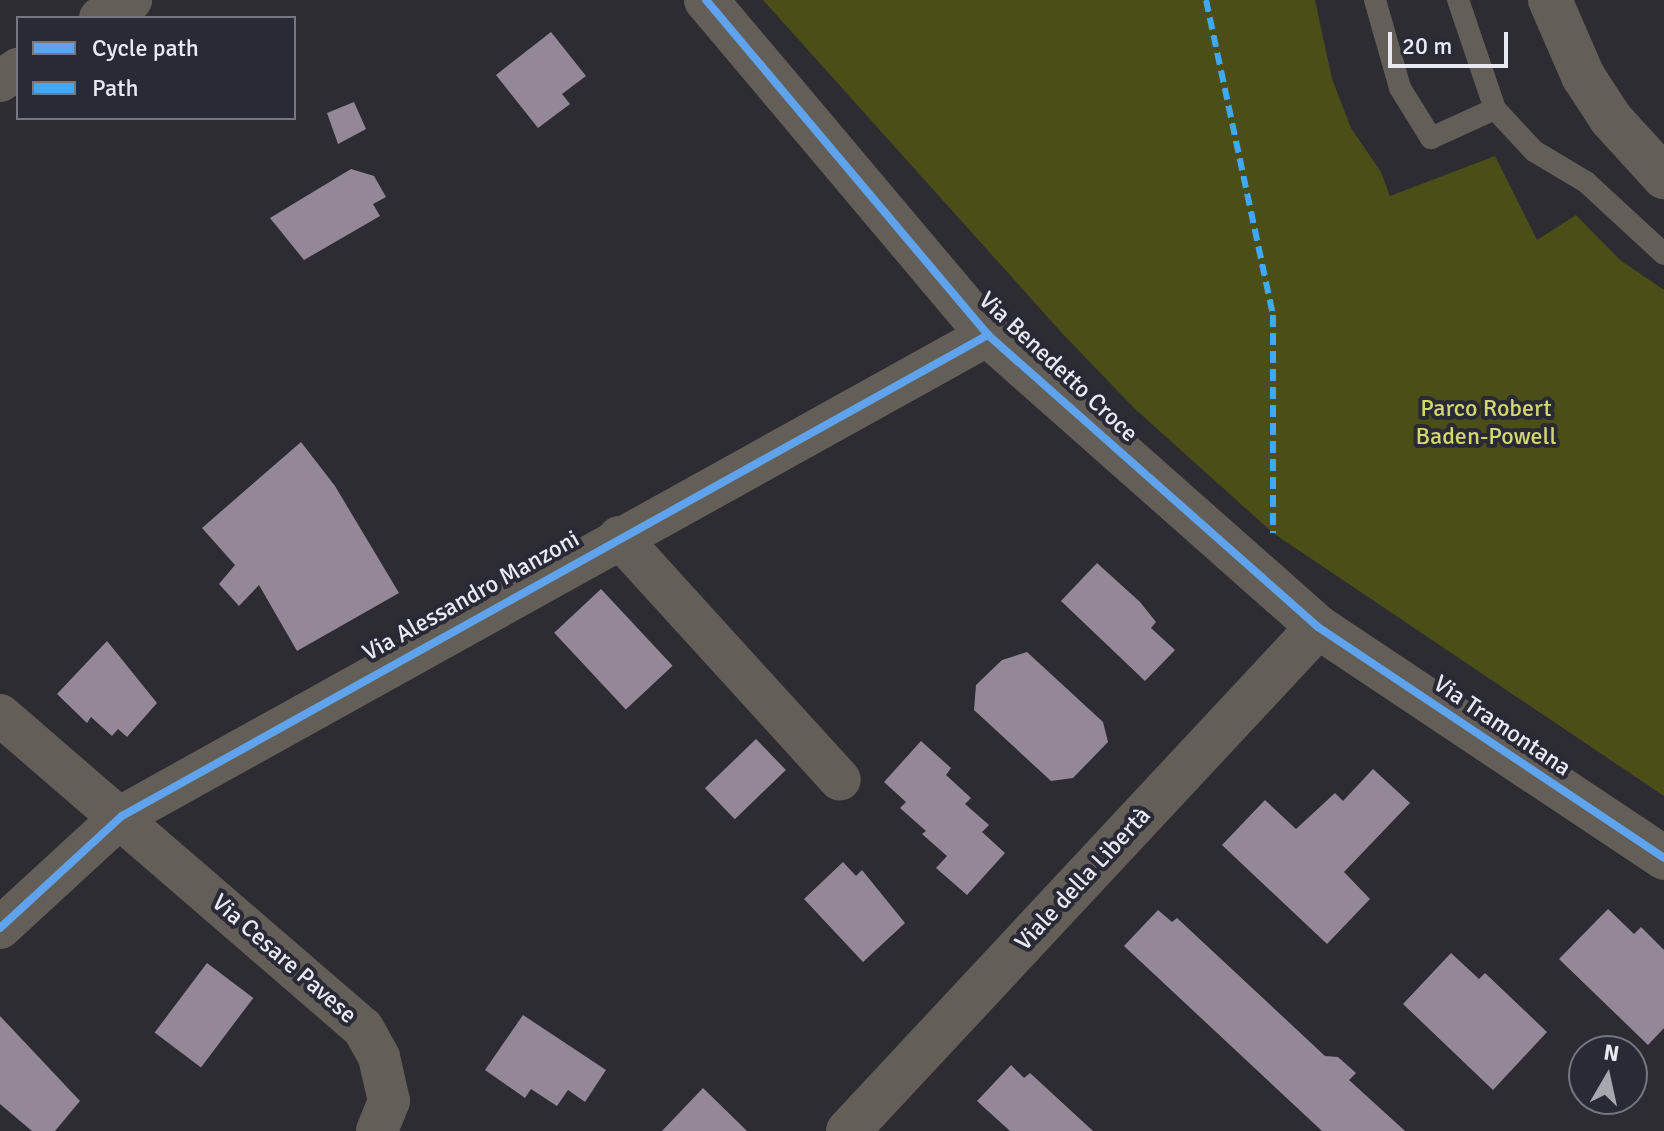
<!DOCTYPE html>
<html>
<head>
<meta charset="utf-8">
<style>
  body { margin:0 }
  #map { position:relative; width:1664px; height:1131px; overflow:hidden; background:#2d2c33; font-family:Signika,sans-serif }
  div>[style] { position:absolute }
  .green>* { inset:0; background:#4c4e17 }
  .building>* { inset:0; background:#948898; transform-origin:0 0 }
  .service>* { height:22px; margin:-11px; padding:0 11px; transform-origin:11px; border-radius:11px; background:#635e57 }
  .minor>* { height:42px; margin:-21px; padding:0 21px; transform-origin:21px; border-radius:21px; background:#635e57 }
  .tertiary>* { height:44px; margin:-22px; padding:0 22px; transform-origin:22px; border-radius:22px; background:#635e57 }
  .quiet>* { height:6px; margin-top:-3px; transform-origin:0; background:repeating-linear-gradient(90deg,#3fa9f5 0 12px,transparent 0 18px) }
  .cycleway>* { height:8px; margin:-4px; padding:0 4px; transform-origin:4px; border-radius:4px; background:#60a3ed }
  span { translate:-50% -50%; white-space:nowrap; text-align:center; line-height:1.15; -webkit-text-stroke:8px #2a2936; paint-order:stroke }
  .street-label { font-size:24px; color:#e9e9f2 }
  .park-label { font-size:24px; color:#d2d86c }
  .legend { position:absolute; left:16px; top:16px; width:280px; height:104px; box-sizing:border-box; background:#2a2936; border:2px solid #767681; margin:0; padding:10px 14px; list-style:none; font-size:24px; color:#e9e9f2 }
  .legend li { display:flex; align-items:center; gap:16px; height:40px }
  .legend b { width:40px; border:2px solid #767681 }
  .north { position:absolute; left:1568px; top:1035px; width:80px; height:80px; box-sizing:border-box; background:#2a2936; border:2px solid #767681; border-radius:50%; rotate:9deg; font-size:22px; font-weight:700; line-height:32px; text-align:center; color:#e9e9f2 }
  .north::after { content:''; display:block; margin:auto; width:28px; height:36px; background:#a7a7af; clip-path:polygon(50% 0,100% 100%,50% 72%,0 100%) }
  .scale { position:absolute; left:1388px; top:32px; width:120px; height:36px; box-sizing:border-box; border:4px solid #e9e9f2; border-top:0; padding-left:10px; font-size:24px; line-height:28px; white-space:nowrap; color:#e9e9f2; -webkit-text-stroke:6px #2a2936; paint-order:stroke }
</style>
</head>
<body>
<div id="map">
  <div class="green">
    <i style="clip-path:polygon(763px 0,1315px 0,1332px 79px,1351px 128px,1381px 172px,1390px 196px,1495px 156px,1537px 240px,1576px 215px,1620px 260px,1664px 290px,1664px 796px,1273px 533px,1134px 408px,1061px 332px)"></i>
  </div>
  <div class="building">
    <i style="clip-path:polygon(551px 32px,586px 76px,562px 94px,570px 104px,538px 128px,496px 75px)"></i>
    <i style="clip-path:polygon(354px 102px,366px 129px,338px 144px,327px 113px)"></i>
    <i style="clip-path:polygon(351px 169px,374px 176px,386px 197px,373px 204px,380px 216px,304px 260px,270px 218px)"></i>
    <i style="clip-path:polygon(301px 442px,335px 486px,399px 593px,297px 651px,259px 585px,239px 606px,219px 584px,235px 565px,202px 528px)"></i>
    <i style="clip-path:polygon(1097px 563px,1140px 602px,1156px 622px,1151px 628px,1175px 650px,1145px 681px,1061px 601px)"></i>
    <i style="left:601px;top:589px;width:105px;height:64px;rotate:47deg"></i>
    <i style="clip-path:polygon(107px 641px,157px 703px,127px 737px,118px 729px,112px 736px,91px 717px,87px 723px,57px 694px)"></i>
    <i style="clip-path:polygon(1027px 652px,1103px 722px,1108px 742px,1073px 778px,1051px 781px,974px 710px,976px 685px,1002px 660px)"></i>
    <i style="left:756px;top:739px;width:43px;height:71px;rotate:46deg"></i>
    <i style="clip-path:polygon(921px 741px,951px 768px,946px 775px,971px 798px,965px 804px,989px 825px,982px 832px,1005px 853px,967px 895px,936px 868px,947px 856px,922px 834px,926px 831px,900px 808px,906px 802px,884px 782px)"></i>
    <i style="clip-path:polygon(1373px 769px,1410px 803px,1344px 872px,1370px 899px,1327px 944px,1222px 845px,1265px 800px,1296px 829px,1335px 793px,1343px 801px)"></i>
    <i style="clip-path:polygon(843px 862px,856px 876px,862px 870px,905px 923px,863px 962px,804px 899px)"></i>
    <i style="clip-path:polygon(1608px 909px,1634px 934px,1641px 927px,1664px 950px,1664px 1028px,1648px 1045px,1559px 959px)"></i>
    <i style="clip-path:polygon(1158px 910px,1172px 922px,1177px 918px,1325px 1056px,1338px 1057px,1356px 1073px,1349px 1080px,1405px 1131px,1322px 1131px,1124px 946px)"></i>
    <i style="clip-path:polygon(1451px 953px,1479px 979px,1485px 973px,1547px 1032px,1493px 1090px,1403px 1004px)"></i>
    <i style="left:207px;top:963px;width:58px;height:87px;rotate:37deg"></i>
    <i style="clip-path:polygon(523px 1015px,606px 1070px,585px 1102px,568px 1090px,557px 1106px,531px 1089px,525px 1098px,485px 1070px)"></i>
    <i style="clip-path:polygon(0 1016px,80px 1101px,55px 1131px,32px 1131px,0 1104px)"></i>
    <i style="clip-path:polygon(1011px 1065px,1024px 1078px,1030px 1073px,1093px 1131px,1010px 1131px,977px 1101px)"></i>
    <i style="clip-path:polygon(703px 1088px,747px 1131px,662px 1131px)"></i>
  </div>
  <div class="service">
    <i style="left:1375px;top:0;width:91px;rotate:74.1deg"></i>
    <i style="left:1400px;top:88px;width:59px;rotate:58.2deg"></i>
    <i style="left:1431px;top:138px;width:70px;rotate:-24.4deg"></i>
    <i style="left:1495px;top:109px;width:115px;rotate:-108.7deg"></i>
    <i style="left:1495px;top:109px;width:57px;rotate:47.1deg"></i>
    <i style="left:1534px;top:151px;width:61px;rotate:30.8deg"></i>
    <i style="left:1586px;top:182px;width:106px;rotate:42.7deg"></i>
  </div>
  <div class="minor">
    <i style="left:100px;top:18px;width:36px;rotate:-30deg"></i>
    <i style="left:0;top:81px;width:22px;rotate:-34deg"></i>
    <i style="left:619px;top:537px;width:328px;rotate:47.7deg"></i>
    <i style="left:0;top:715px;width:479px;rotate:40.8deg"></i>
    <i style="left:363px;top:1028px;width:33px;rotate:61deg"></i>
    <i style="left:379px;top:1057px;width:45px;rotate:77.2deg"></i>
    <i style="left:389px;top:1101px;width:32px;rotate:112deg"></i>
    <i style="left:0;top:928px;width:166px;rotate:-42.6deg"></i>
    <i style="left:122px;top:816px;width:991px;rotate:-29.05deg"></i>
  </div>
  <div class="tertiary">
    <i style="left:706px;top:0;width:438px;rotate:49.9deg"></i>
    <i style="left:988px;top:335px;width:441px;rotate:41.5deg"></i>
    <i style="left:1318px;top:627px;width:416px;rotate:33.7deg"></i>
    <i style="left:1550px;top:0;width:83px;rotate:66.5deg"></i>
    <i style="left:1583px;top:76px;width:51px;rotate:56.9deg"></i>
    <i style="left:1611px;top:119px;width:79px;rotate:47.6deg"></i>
    <i style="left:848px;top:1131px;width:689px;rotate:-47deg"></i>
  </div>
  <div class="quiet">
    <i style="left:1206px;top:0;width:322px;rotate:78deg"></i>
    <i style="left:1273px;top:315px;width:218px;rotate:90deg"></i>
  </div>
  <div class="cycleway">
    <i style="left:706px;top:0;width:438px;rotate:49.9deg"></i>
    <i style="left:988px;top:335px;width:441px;rotate:41.5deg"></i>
    <i style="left:1318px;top:627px;width:416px;rotate:33.7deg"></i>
    <i style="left:0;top:928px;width:166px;rotate:-42.6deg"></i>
    <i style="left:122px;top:816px;width:991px;rotate:-29.05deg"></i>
  </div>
  <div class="street-label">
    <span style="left:1058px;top:367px;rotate:43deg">Via Benedetto Croce</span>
    <span style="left:471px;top:596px;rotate:-29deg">Via Alessandro Manzoni</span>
    <span style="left:1502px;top:726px;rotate:34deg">Via Tramontana</span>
    <span style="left:1083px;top:879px;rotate:-47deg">Viale della Libertà</span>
    <span style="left:284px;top:959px;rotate:41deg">Via Cesare Pavese</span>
  </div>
  <div class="park-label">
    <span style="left:1486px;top:423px">Parco Robert<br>Baden-Powell</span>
  </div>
  <ul class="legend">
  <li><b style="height:10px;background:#60a3ed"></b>Cycle path</li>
  <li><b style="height:10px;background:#3fa9f5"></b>Path</li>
  </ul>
  <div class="north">N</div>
  <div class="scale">20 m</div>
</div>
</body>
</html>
